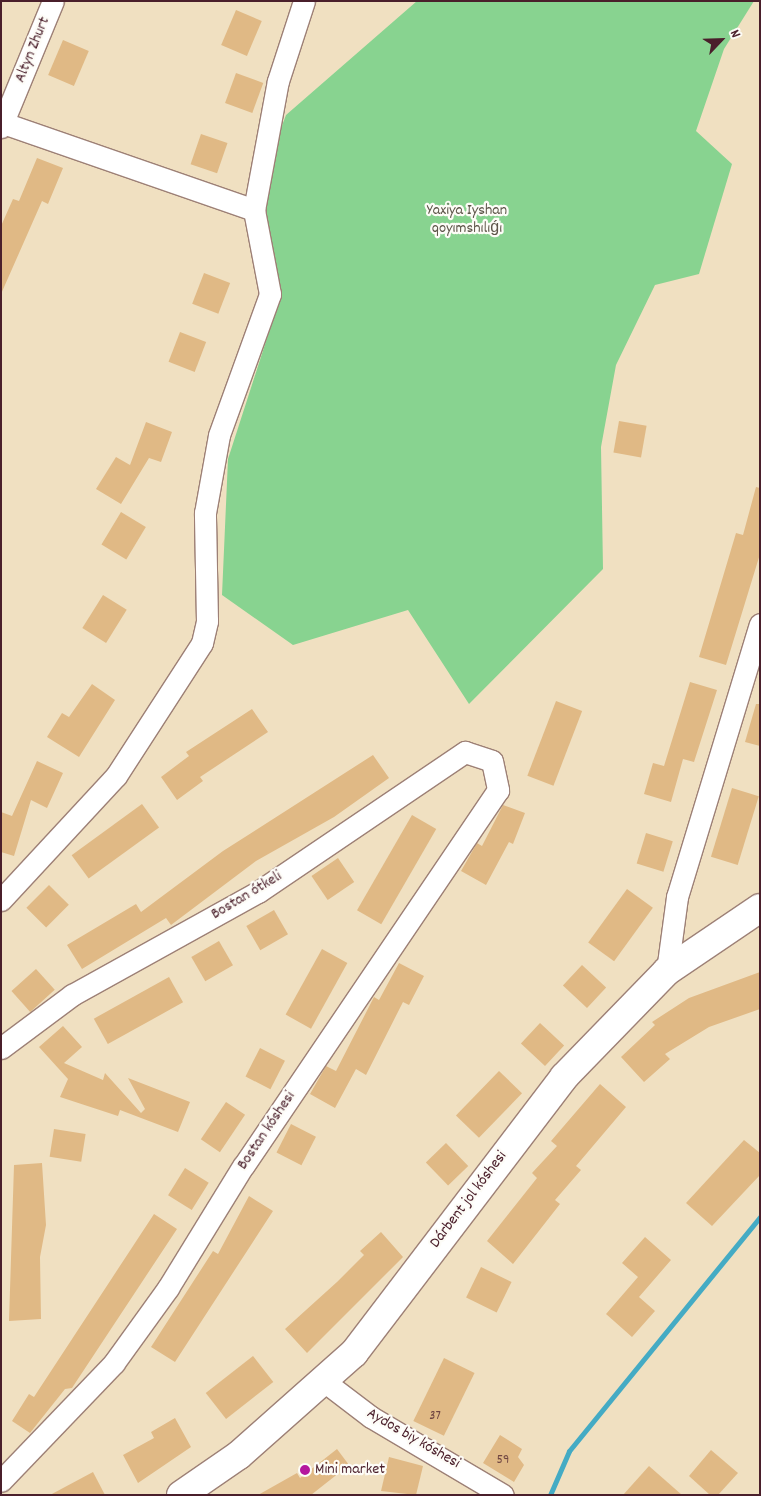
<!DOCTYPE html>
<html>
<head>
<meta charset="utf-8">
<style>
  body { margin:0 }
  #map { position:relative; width:761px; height:1496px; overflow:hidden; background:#f0e0c1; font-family:Dekko,sans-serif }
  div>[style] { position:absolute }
  .green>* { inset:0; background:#88d390 }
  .stream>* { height:5px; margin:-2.5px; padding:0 2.5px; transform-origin:2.5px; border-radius:2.5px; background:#44abc4 }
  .building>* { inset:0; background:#e0b985; transform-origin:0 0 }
  .roads { filter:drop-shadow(1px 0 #9d8076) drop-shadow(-1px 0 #9d8076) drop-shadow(0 1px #9d8076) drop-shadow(0 -1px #9d8076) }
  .minor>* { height:21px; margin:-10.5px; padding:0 10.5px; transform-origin:10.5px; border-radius:10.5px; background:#fff }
  .major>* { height:28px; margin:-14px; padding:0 14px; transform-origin:14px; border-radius:14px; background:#fff }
  .dots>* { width:14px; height:14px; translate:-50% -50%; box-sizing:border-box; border:2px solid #fdfcf7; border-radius:50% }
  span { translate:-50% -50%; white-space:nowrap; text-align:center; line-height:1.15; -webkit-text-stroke:4.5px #fdfcf7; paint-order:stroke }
  .number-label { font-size:14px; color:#704642 }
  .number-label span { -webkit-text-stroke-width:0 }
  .street-label { font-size:16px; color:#4a1f2b }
  .park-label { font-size:16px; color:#5d5549 }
  .poi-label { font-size:16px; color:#4a1f2b }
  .left { translate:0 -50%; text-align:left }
  .frame { position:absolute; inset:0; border:2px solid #4a1f2b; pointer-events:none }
  .north { position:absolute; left:696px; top:15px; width:50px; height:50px; -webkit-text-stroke:4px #fdfcf7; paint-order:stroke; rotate:66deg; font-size:14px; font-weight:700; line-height:20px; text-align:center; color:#4a1f2b }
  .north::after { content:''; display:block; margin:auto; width:18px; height:22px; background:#4a1f2b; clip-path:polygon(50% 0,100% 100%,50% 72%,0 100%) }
</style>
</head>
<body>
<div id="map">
  <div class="green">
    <i style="clip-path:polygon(417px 1px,754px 1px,724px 49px,696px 131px,732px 164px,699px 274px,655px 285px,616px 365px,601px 447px,603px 569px,469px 704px,408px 610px,293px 645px,222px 595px,228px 459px,278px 304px,261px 181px,286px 115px)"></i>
  </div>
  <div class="stream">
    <i style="left:550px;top:1495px;width:48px;rotate:-66.6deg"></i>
    <i style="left:569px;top:1451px;width:302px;rotate:-50.8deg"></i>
  </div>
  <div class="building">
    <i style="left:236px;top:10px;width:28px;height:38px;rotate:23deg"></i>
    <i style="left:63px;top:40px;width:28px;height:38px;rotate:23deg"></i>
    <i style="left:236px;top:73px;width:29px;height:32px;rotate:20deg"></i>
    <i style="left:201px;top:134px;width:28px;height:32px;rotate:19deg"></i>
    <i style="clip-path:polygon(37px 158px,63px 168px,48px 204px,42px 201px,1px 294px,1px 226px,13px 199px,19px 201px)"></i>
    <i style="left:204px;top:273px;width:28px;height:33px;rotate:21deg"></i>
    <i style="left:180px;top:332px;width:28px;height:32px;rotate:21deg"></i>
    <i style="left:619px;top:421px;width:28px;height:32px;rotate:10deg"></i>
    <i style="clip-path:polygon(146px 422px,172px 432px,161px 462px,149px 458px,121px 504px,96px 489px,116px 457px,130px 465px)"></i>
    <i style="clip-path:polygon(756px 487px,760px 488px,760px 554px,726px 665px,699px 657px,736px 533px,743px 535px)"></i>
    <i style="left:121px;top:512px;width:29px;height:38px;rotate:31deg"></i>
    <i style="left:103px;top:595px;width:28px;height:39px;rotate:32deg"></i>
    <i style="clip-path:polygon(690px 682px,717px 690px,694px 762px,683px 759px,671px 802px,644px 794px,653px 763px,664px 766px)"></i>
    <i style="clip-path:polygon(92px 684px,115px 700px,79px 757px,47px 737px,62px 713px,69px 717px)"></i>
    <i style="left:556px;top:701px;width:28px;height:80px;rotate:21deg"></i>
    <i style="clip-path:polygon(756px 704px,760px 704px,760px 746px,745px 742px)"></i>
    <i style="clip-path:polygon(252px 709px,268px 732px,200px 777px,203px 781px,177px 800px,161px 777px,189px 756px,186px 752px)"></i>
    <i style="clip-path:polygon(373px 755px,389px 778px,334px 817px,256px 861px,171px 925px,166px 918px,82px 969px,67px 945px,136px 904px,141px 912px,223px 851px)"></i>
    <i style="clip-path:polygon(37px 761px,63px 773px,47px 808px,31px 800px,14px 856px,1px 852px,1px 812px,12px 816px)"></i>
    <i style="left:732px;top:788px;width:28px;height:72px;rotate:17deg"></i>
    <i style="left:142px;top:804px;width:29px;height:87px;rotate:54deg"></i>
    <i style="clip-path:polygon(503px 805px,525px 813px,513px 844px,509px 842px,486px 885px,461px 871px,477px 843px,482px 846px)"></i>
    <i style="left:412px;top:815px;width:28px;height:110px;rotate:30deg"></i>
    <i style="left:646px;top:833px;width:28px;height:32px;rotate:17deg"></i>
    <i style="left:338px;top:858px;width:29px;height:32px;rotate:56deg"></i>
    <i style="left:49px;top:885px;width:28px;height:32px;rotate:45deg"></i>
    <i style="left:627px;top:889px;width:32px;height:66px;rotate:36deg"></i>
    <i style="left:274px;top:910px;width:28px;height:32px;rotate:60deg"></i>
    <i style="left:219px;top:941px;width:28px;height:32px;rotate:60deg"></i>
    <i style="left:322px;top:949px;width:29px;height:75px;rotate:29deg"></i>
    <i style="clip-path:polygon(399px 963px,424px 976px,409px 1005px,403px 1002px,366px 1075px,356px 1069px,335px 1108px,310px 1094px,326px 1066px,336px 1071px,374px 997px,379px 1000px)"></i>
    <i style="left:582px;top:965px;width:33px;height:28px;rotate:43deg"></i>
    <i style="left:36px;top:969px;width:28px;height:33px;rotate:48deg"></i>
    <i style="clip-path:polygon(760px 972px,760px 1009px,709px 1027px,665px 1054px,670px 1059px,644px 1082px,621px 1057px,655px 1025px,652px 1022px,689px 998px)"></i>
    <i style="left:169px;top:977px;width:29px;height:86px;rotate:61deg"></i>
    <i style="left:540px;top:1023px;width:33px;height:28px;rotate:43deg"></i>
    <i style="clip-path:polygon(63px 1026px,82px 1047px,64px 1063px,103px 1080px,105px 1073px,141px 1113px,145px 1109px,128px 1078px,190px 1102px,178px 1132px,120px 1110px,118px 1116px,60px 1097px,68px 1079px,39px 1047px)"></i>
    <i style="left:260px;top:1048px;width:28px;height:32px;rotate:27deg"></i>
    <i style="left:499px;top:1071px;width:32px;height:62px;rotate:44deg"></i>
    <i style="clip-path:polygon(600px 1084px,626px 1107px,576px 1166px,581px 1170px,555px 1200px,560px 1204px,513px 1264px,487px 1241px,537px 1178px,532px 1173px,557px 1146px,551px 1141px)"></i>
    <i style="left:226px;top:1102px;width:23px;height:45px;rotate:34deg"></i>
    <i style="left:291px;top:1124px;width:28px;height:32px;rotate:27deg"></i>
    <i style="left:54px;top:1129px;width:32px;height:28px;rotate:9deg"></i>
    <i style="clip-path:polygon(744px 1140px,760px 1153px,760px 1175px,712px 1226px,686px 1203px)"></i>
    <i style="left:446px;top:1143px;width:32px;height:28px;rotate:46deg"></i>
    <i style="clip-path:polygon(42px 1163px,46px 1225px,40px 1257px,41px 1319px,9px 1321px,14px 1165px)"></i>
    <i style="left:185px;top:1168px;width:28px;height:32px;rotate:32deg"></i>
    <i style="clip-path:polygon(249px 1196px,273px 1211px,175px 1362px,151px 1347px,213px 1251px,218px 1254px)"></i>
    <i style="clip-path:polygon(154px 1214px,177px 1229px,72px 1388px,65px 1389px,30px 1433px,12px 1421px,29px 1394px,34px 1397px)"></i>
    <i style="clip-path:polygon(381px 1232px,403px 1257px,307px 1353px,285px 1329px,337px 1282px,364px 1255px,360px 1251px)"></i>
    <i style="clip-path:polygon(645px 1237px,671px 1260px,639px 1297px,655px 1311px,632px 1337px,606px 1314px,638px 1277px,622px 1263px)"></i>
    <i style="left:481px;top:1267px;width:34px;height:34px;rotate:26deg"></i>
    <i style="left:253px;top:1356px;width:33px;height:60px;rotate:52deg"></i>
    <i style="left:444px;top:1358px;width:34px;height:70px;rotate:26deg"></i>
    <i style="clip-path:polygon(175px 1418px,191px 1447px,138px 1483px,123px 1455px,154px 1438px,151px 1432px)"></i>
    <i style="clip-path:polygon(500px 1435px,522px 1449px,518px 1457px,524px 1465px,514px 1482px,483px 1463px)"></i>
    <i style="clip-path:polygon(337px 1449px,349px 1465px,311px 1495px,258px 1495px,297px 1473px,300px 1478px)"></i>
    <i style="clip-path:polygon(711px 1450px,738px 1473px,718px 1495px,710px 1495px,689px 1476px)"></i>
    <i style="clip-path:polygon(389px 1457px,423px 1466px,416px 1495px,381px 1491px)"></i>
    <i style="clip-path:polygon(649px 1466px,682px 1495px,623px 1495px)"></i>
    <i style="clip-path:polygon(93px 1472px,105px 1495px,50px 1495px)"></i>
  </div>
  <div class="roads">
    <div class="minor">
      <i style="left:3px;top:123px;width:266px;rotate:19.1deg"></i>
      <i style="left:1px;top:127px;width:136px;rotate:-67.6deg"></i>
      <i style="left:1px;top:900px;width:169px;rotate:-47.2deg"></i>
      <i style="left:116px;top:776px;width:158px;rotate:-57.1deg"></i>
      <i style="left:202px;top:643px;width:23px;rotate:-77deg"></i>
      <i style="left:207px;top:621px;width:108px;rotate:-91.1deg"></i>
      <i style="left:205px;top:513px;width:79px;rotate:-79.8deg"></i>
      <i style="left:219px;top:435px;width:150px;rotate:-70.1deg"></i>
      <i style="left:270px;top:294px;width:86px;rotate:-100.8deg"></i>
      <i style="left:254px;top:210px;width:131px;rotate:-79.5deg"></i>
      <i style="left:278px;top:81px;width:84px;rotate:-72deg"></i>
      <i style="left:667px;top:971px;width:75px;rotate:-82.3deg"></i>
      <i style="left:677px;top:897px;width:285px;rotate:-73.1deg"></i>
      <i style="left:1px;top:1048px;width:89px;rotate:-36.7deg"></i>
      <i style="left:72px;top:995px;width:213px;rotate:-29deg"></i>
      <i style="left:258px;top:892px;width:250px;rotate:-34.1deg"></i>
      <i style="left:465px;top:752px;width:28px;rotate:18deg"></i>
      <i style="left:492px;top:761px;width:30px;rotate:78deg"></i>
      <i style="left:498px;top:790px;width:454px;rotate:124.1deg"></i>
      <i style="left:243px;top:1166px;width:143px;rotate:121.6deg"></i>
      <i style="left:168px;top:1288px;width:92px;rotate:125.8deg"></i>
      <i style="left:114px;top:1363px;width:163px;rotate:133.8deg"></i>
      <i style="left:325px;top:1382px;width:58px;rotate:37.3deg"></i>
      <i style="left:371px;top:1417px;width:153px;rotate:30.6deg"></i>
    </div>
    <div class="major">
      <i style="left:181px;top:1495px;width:70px;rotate:-34.6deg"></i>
      <i style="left:239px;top:1455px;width:154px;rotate:-41.6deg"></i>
      <i style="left:354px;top:1353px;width:347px;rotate:-52.7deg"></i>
      <i style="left:564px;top:1077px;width:148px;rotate:-45.8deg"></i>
      <i style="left:667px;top:971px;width:112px;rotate:-34.1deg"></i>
    </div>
  </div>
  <div class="dots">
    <i style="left:305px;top:1470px;background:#b5179e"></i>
  </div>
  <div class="number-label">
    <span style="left:435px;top:1416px">37</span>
    <span style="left:503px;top:1460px">59</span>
  </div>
  <div class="street-label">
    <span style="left:33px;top:50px;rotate:-68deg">Altyn Zhurt</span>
    <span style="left:247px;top:896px;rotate:-31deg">Bostan ótkeli</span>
    <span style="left:267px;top:1131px;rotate:-56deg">Bostan kóshesi</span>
    <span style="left:469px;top:1200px;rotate:-53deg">Dárbent jol kóshesi</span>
    <span style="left:413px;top:1439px;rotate:30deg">Aydos biy kóshesi</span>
  </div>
  <div class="park-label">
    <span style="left:467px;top:220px">Yaxiya Iyshan<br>qoyımshılıǵı</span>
  </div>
  <div class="poi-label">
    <span class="left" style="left:315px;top:1470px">Mini market</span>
  </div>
  <div class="frame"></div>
  <div class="north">N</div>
</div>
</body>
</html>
